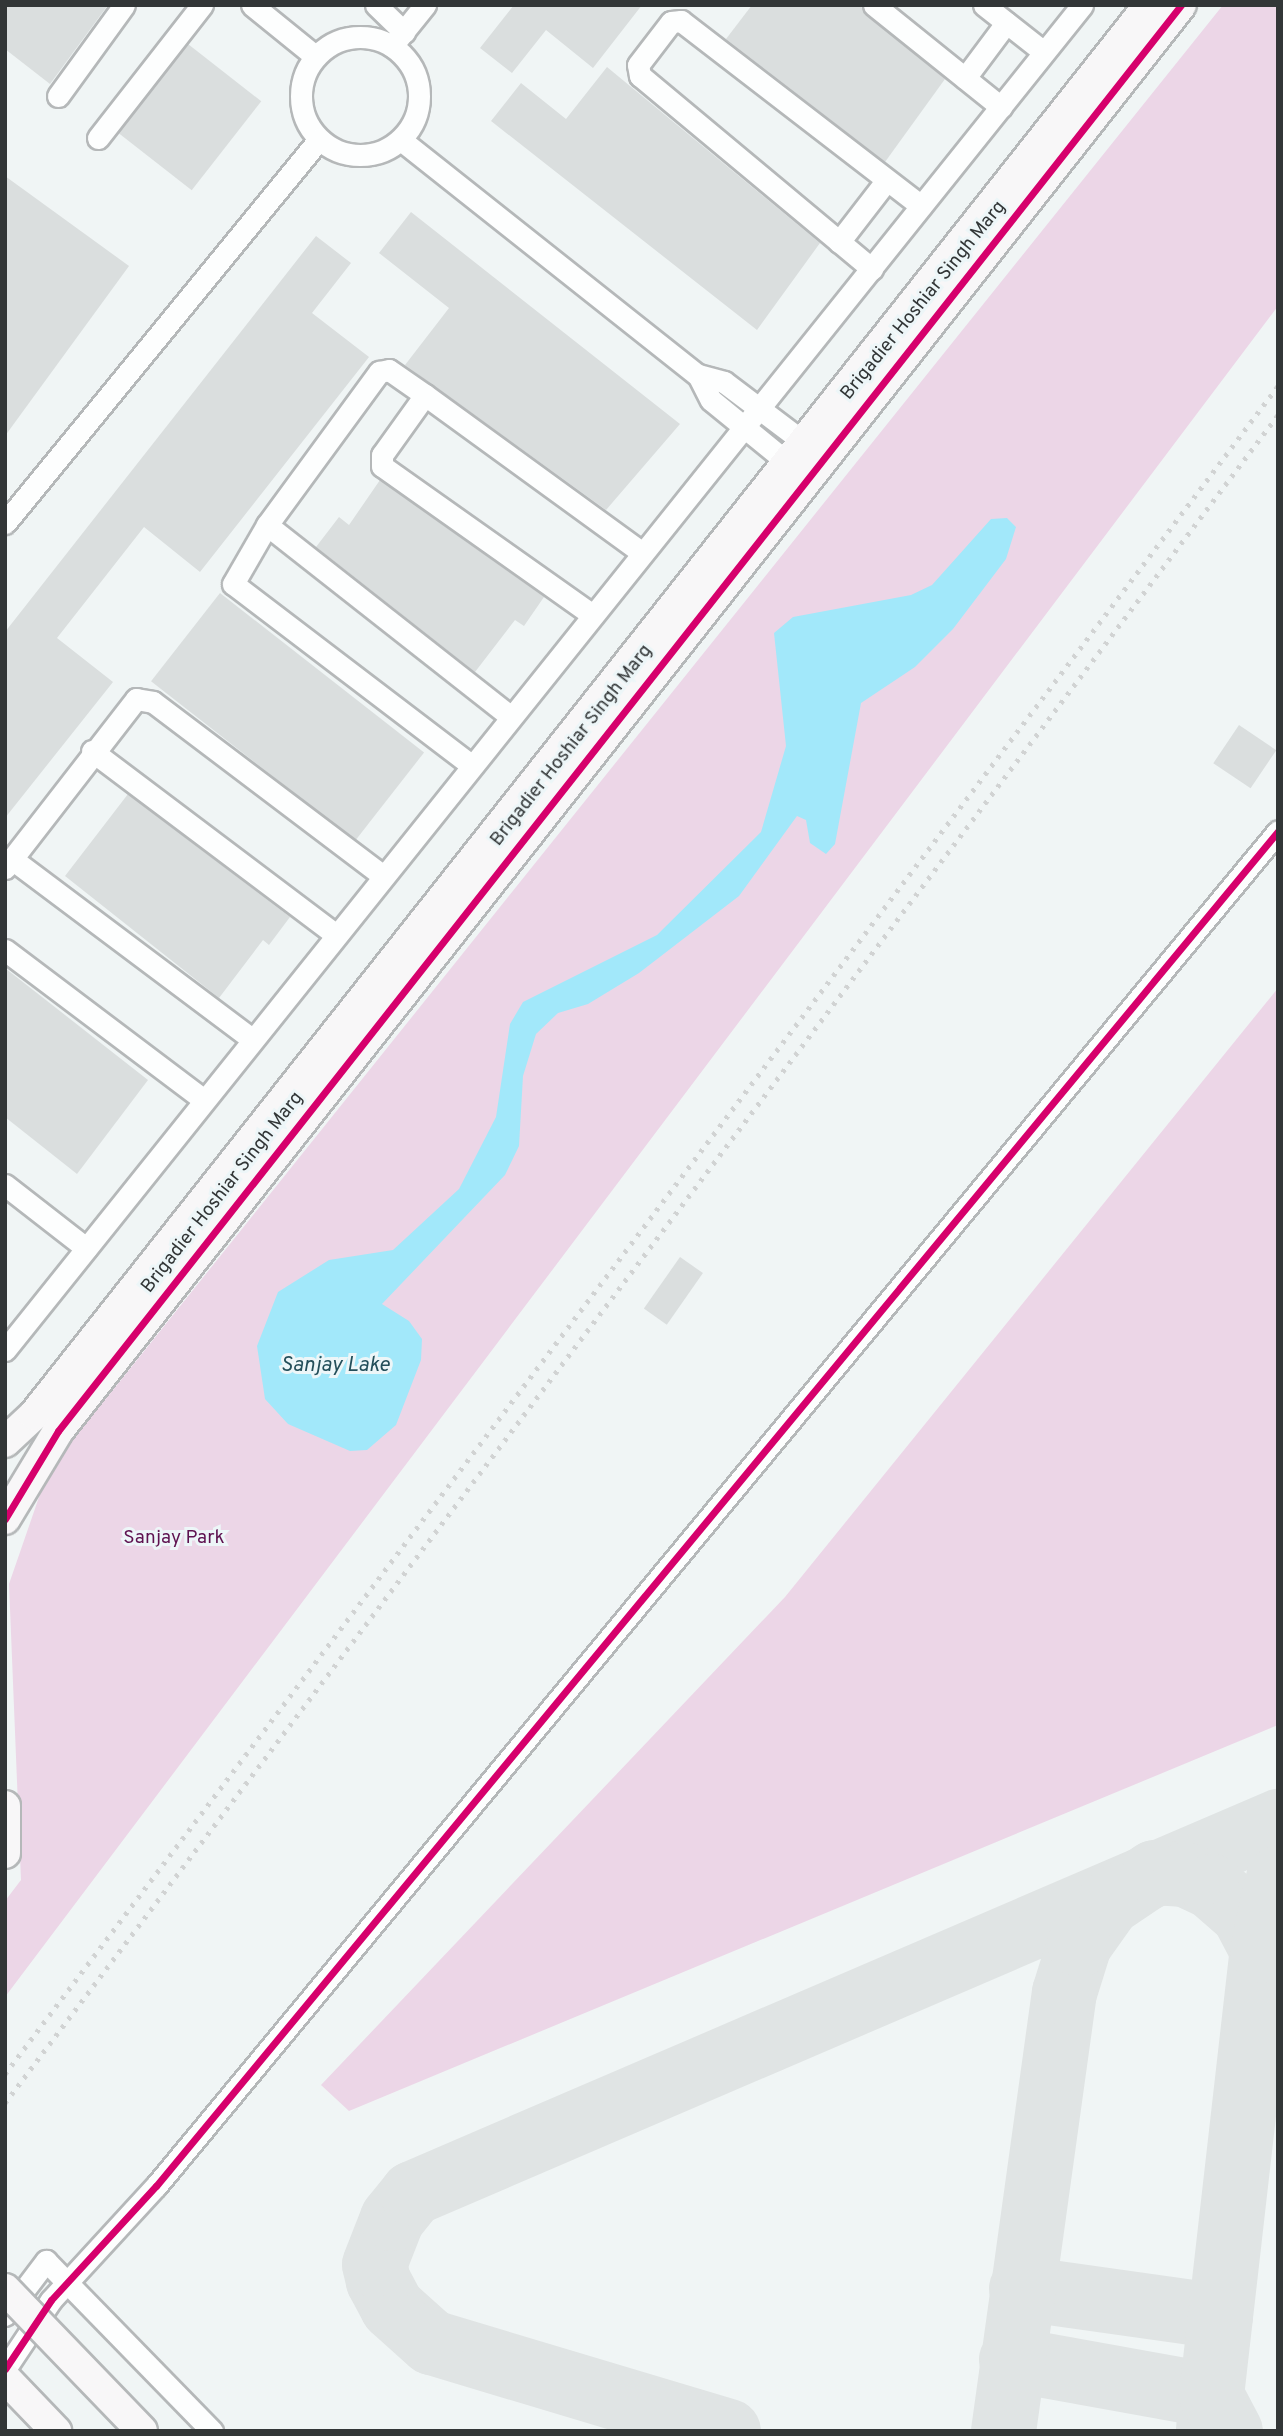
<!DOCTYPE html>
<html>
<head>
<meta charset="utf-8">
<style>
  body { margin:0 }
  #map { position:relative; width:1283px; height:2436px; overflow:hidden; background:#f0f5f5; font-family:Overpass,sans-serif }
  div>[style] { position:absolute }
  .green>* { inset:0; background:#ecd6e7 }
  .water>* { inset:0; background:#a2e8fa }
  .taxiway>* { height:65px; margin:-32.5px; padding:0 32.5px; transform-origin:32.5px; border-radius:32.5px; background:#e0e4e4 }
  .building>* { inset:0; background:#dadede; transform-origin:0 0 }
  .roads { filter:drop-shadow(2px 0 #b5b8b9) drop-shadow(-2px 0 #b5b8b9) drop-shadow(0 2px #b5b8b9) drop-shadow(0 -2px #b5b8b9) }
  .street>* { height:21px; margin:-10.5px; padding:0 10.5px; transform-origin:10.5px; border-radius:10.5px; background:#fdfefe }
  .street>.ring { margin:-10.5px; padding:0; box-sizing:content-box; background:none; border:21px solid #fdfefe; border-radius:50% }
  .secondary>* { height:30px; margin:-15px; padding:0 15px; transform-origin:15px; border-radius:15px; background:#f8f7f8 }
  .rail>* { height:5px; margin-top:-2.5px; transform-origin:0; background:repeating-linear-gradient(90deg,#d1d3d3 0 3.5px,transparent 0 10.5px) }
  .bridges { filter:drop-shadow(2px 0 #b5b8b9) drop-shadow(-2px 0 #b5b8b9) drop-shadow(0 2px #b5b8b9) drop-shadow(0 -2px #b5b8b9) }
  .secondary-bridge>* { height:30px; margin:-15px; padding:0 15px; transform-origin:15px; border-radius:15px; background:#f8f7f8 }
  .cycleway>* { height:7px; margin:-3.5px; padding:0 3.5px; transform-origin:3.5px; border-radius:3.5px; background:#d6006c }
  span { translate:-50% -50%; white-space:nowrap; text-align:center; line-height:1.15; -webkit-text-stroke:6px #edf6f8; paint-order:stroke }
  .street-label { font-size:19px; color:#323637 }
  .park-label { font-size:19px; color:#5e1250 }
  .water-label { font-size:21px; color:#244f5a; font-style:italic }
  .frame { position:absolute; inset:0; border:7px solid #323637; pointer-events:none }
</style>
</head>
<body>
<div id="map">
  <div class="green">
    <i style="clip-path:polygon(1223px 5px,1278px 5px,1278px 306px,5px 1997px,5px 1901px,21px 1880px,9px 1584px,48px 1471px)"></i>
    <i style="clip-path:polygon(1278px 988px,1278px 1725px,349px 2111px,321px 2085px,785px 1597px)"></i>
  </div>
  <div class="water">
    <i style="clip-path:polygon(1007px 518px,1016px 527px,1006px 559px,953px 629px,915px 667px,861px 703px,835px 844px,826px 854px,810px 843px,806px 820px,797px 816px,739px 896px,639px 973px,588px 1004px,558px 1013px,536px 1034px,523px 1076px,519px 1146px,505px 1175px,382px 1304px,409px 1321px,422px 1339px,421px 1360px,396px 1425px,367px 1450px,350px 1451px,288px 1424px,265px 1399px,257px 1346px,278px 1292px,329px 1260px,393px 1250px,459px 1189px,496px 1117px,510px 1024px,523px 1002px,657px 935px,761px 832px,786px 746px,774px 633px,793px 617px,911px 595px,932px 585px,991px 519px)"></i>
  </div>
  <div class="taxiway">
    <i style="left:1021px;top:2288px;width:201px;rotate:8deg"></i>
    <i style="left:1011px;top:2359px;width:203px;rotate:10.2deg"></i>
    <i style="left:1211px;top:2395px;width:36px;rotate:95deg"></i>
    <i style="left:728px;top:2431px;width:310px;rotate:-163.3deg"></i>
    <i style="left:431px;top:2342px;width:52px;rotate:-138.1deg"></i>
    <i style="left:392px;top:2307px;width:30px;rotate:-118deg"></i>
    <i style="left:378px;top:2281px;width:17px;rotate:-103deg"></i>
    <i style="left:374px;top:2264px;width:49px;rotate:-68.6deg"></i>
    <i style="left:392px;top:2218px;width:32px;rotate:-51deg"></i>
    <i style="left:412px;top:2193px;width:943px;rotate:-23.25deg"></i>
    <i style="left:1003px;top:2431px;width:443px;rotate:-82.1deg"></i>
    <i style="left:1064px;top:1992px;width:50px;rotate:-72.6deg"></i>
    <i style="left:1079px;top:1944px;width:50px;rotate:-54.7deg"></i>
    <i style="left:1108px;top:1903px;width:55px;rotate:-34deg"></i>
    <i style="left:1154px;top:1872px;width:31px;rotate:4deg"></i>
    <i style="left:1185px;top:1874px;width:29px;rotate:25deg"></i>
    <i style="left:1211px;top:1886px;width:43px;rotate:41.2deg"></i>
    <i style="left:1243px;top:1914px;width:41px;rotate:62.2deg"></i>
    <i style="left:1230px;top:2431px;width:41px;rotate:-117.8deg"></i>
    <i style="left:1211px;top:2395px;width:448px;rotate:-83.5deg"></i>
    <i style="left:1262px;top:1950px;width:74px;rotate:-77.5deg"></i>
  </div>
  <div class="building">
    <i style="clip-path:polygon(5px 5px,108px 5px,50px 84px,5px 49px)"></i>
    <i style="clip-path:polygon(514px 5px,642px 5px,593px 68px,546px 30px,512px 73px,480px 48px)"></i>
    <i style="clip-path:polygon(752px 5px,859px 5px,945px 79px,885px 162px,726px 39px)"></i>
    <i style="left:188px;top:44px;width:93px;height:113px;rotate:38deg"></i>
    <i style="clip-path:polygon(607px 67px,820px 243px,757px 330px,491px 121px,521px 83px,566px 119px)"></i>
    <i style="clip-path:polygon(5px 176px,129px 266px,5px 436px)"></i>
    <i style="clip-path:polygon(411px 212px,680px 424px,606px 510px,405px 365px,449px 308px,379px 253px)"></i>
    <i style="clip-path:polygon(316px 236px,351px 263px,312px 313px,369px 357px,200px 572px,144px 527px,57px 638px,113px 682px,5px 818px,5px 632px)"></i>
    <i style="clip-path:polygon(380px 480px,544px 597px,524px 626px,515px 620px,475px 672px,316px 547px,339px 517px,349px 525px)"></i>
    <i style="left:220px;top:593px;width:259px;height:112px;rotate:38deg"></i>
    <i style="left:1239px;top:725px;width:45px;height:46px;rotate:34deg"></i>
    <i style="clip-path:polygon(128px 794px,290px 917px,269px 945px,263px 940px,219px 998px,65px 876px)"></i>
    <i style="clip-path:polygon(5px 968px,148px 1080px,77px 1174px,5px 1117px)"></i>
    <i style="left:680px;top:1257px;width:28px;height:63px;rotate:35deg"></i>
  </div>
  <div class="roads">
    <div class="street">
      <i style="left:252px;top:5px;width:81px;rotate:39deg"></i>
      <i style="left:376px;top:5px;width:39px;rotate:44deg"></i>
      <i style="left:874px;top:5px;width:163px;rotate:38.8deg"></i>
      <i style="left:984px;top:5px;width:76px;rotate:38.1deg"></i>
      <i class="ring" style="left:301px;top:37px;width:97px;height:97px"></i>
      <i style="left:392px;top:46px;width:53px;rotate:-51.2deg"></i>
      <i style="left:965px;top:78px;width:69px;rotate:-53.3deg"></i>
      <i style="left:58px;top:96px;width:112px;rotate:-54deg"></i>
      <i style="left:98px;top:138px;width:169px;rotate:-52deg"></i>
      <i style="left:401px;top:140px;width:379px;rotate:38.4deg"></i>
      <i style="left:698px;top:375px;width:28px;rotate:63deg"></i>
      <i style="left:711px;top:400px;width:112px;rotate:39.2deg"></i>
      <i style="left:839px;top:242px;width:78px;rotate:-52.3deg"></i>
      <i style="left:872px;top:269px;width:302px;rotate:-140.2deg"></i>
      <i style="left:640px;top:76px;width:11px;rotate:-100deg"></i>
      <i style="left:638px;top:65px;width:54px;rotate:-52.5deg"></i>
      <i style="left:671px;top:22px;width:10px;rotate:-6deg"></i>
      <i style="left:681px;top:21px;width:303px;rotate:37.6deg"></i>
      <i style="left:698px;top:375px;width:27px;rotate:15deg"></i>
      <i style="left:724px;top:382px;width:111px;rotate:37deg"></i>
      <i style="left:425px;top:395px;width:74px;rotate:125.6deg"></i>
      <i style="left:382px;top:455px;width:11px;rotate:90deg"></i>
      <i style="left:382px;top:466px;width:256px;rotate:35.3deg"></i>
      <i style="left:5px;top:523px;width:496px;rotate:-50.7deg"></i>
      <i style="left:267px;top:525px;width:309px;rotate:38.2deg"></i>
      <i style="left:92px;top:751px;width:306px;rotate:37deg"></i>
      <i style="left:471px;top:765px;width:299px;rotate:-142.7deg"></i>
      <i style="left:233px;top:584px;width:68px;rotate:-60deg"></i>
      <i style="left:267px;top:525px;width:190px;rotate:-53.8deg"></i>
      <i style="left:379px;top:372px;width:10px;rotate:-11deg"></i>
      <i style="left:389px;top:370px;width:44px;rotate:34.8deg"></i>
      <i style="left:425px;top:395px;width:267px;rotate:36deg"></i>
      <i style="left:12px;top:859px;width:301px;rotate:36.9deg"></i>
      <i style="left:5px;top:868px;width:214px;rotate:-52.2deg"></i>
      <i style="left:136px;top:699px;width:17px;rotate:10deg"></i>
      <i style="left:153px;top:702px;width:288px;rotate:37.1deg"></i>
      <i style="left:5px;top:950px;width:249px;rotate:37deg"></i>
      <i style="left:5px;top:1185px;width:103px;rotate:37.9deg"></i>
      <i style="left:5px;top:1350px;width:1723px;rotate:-51.31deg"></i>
      <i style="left:5px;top:2315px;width:68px;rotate:-52.8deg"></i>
      <i style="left:46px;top:2261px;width:238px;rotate:45.7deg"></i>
      <i style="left:5px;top:2369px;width:83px;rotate:-56.3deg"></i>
      <i style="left:51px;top:2300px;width:155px;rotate:-47.4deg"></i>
      <i style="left:156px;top:2186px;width:1759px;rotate:-50.37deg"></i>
    </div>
    <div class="secondary">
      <i style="left:5px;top:1442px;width:40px;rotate:-43deg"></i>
      <i style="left:34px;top:1415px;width:1798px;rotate:-51.66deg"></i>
      <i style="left:5px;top:1519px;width:103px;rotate:-58.9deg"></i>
      <i style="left:58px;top:1431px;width:1815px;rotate:-51.78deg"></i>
      <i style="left:5px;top:1806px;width:47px;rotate:90deg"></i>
      <i style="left:5px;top:2378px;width:74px;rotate:46.1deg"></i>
    </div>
  </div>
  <div class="rail">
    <i style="left:5px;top:2074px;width:2114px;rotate:-52.98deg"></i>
    <i style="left:5px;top:2103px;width:2114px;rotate:-52.98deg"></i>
  </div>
  <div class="bridges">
    <div class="secondary-bridge">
      <i style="left:5px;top:2289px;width:197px;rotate:46deg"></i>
    </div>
  </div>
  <div class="cycleway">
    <i style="left:5px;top:1519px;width:103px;rotate:-58.9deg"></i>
    <i style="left:58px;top:1431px;width:1815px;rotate:-51.78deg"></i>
    <i style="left:5px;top:2369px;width:83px;rotate:-56.3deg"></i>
    <i style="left:51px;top:2300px;width:155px;rotate:-47.4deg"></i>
    <i style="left:156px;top:2186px;width:1759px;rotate:-50.37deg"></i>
  </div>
  <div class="street-label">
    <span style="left:924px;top:301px;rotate:-51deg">Brigadier Hoshiar Singh Marg</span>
    <span style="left:572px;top:746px;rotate:-52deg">Brigadier Hoshiar Singh Marg</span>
    <span style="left:223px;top:1193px;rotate:-52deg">Brigadier Hoshiar Singh Marg</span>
  </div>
  <div class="park-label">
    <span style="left:174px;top:1539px">Sanjay Park</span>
  </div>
  <div class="water-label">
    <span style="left:335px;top:1366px">Sanjay Lake</span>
  </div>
  <div class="frame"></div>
</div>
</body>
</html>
